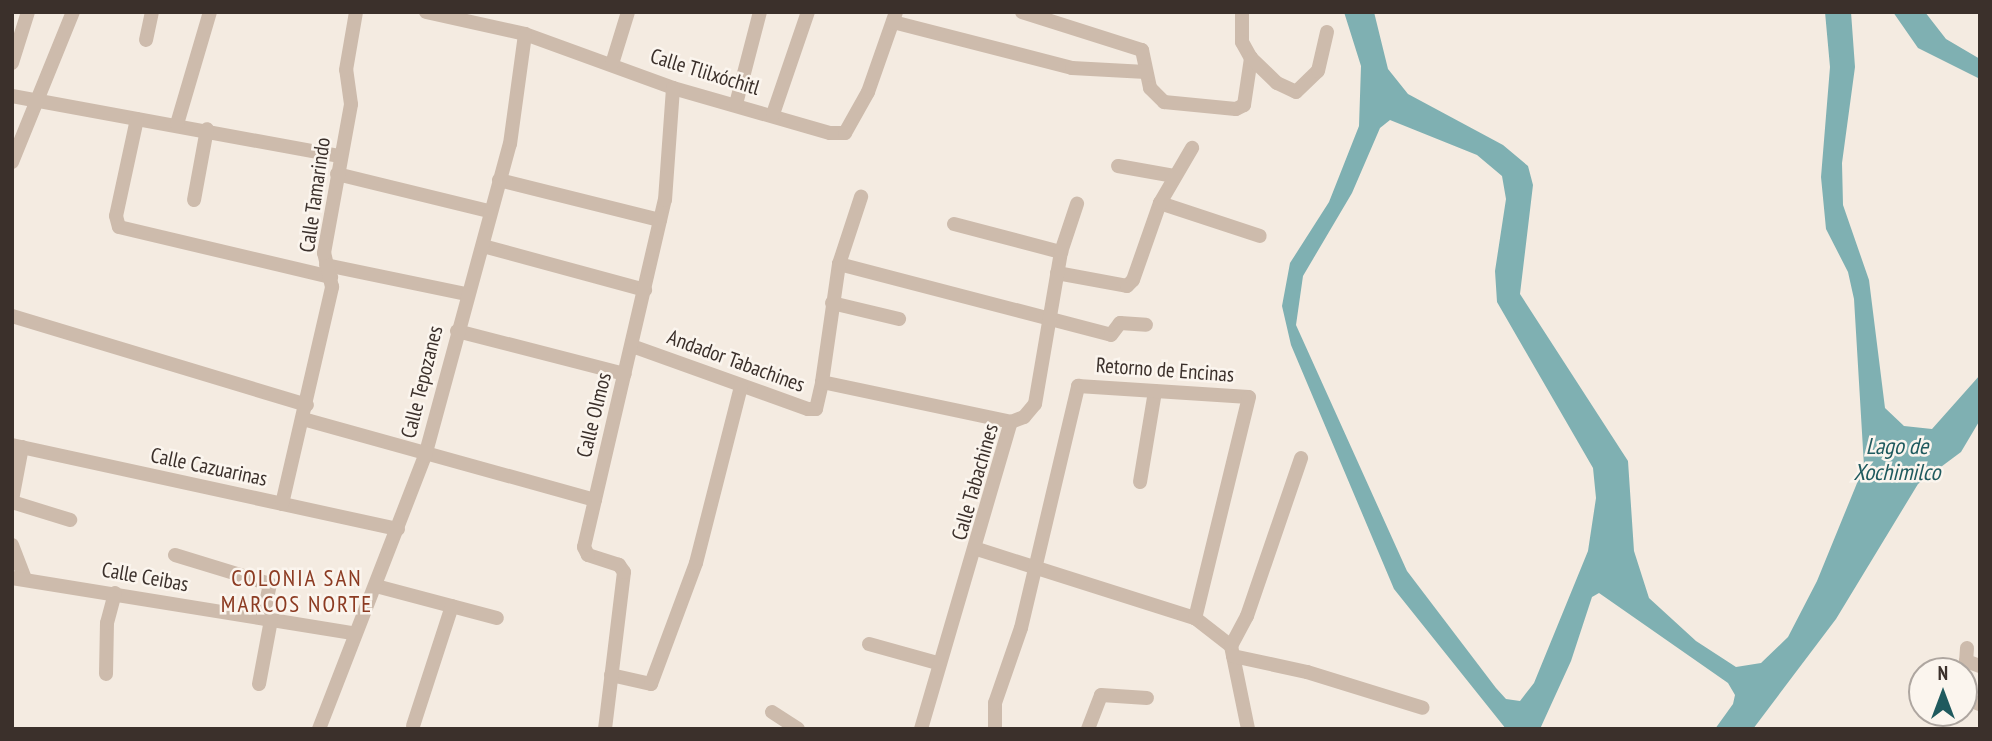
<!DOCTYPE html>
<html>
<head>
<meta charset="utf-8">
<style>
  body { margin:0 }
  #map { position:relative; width:1992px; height:741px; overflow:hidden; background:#f4ebe1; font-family:"PT Sans Narrow",sans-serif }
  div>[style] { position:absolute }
  .water>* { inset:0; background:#7fb0b2 }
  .street>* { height:14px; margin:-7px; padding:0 7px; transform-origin:7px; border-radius:7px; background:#cdbbac }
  span { translate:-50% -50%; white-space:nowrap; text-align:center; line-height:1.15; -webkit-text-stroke:5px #fbf5ee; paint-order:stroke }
  .street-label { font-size:21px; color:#3b302b }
  .water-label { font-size:23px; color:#1f5a5e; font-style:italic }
  .neighbourhood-label { font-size:23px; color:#8c3b22; letter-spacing:2px }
  .frame { position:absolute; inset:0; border:14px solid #3b302b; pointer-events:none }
  .north { position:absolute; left:1908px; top:657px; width:70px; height:70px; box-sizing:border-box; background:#fbf5ee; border:2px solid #aea6a0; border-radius:50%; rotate:0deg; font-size:19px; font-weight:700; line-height:28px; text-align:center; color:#3b302b }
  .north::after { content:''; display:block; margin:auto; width:24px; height:32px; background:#1f5a5e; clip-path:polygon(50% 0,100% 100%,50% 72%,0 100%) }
</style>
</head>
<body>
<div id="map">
  <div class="water">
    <i style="clip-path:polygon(evenodd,1344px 12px,1374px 12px,1388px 69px,1408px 94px,1503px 145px,1528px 166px,1533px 185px,1520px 294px,1628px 461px,1634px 551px,1649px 598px,1696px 641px,1736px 667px,1761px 663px,1788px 637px,1817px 581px,1864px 466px,1854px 299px,1848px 272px,1826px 229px,1821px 177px,1830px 67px,1825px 12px,1851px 12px,1855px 67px,1842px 163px,1843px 205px,1869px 280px,1885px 408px,1904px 426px,1932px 429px,1980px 375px,1980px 420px,1961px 452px,1918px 484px,1836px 619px,1753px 729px,1715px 729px,1733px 704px,1735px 695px,1728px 683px,1599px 593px,1592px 597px,1571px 661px,1540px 729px,1506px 729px,1394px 589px,1291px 345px,1282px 306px,1290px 263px,1329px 202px,1359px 126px,1361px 66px,1344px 12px,1390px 120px,1477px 155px,1502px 176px,1506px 199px,1495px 271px,1497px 302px,1593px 468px,1596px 498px,1588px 551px,1534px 683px,1520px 701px,1506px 699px,1496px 688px,1407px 571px,1296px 325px,1303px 276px,1352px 193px,1380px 128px,1390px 120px)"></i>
    <i style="clip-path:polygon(1893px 12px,1925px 12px,1946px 39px,1980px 59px,1980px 79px,1918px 48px)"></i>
  </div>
  <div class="street">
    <i style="left:426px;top:12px;width:101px;rotate:12.5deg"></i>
    <i style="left:525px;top:34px;width:158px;rotate:20deg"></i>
    <i style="left:673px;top:88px;width:163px;rotate:16deg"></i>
    <i style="left:830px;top:133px;width:15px"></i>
    <i style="left:845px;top:133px;width:47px;rotate:-60.7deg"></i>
    <i style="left:868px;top:92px;width:85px;rotate:-70.7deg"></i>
    <i style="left:1022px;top:12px;width:126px;rotate:17.6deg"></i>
    <i style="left:1142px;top:50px;width:39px;rotate:78deg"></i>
    <i style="left:1150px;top:88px;width:20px;rotate:45deg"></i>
    <i style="left:1164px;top:102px;width:72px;rotate:5.6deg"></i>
    <i style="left:1236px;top:109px;width:9px;rotate:-27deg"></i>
    <i style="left:1244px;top:105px;width:48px;rotate:-81.5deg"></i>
    <i style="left:1242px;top:12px;width:30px;rotate:90deg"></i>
    <i style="left:1242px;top:42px;width:18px;rotate:61deg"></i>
    <i style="left:1251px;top:58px;width:36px;rotate:44deg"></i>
    <i style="left:1277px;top:83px;width:21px;rotate:25deg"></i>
    <i style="left:1296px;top:92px;width:30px;rotate:-44deg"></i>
    <i style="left:1318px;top:71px;width:40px;rotate:-77deg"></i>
    <i style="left:893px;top:22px;width:185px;rotate:14.4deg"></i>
    <i style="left:1072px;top:68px;width:74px;rotate:3.1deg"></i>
    <i style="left:146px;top:40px;width:29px;rotate:-78deg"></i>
    <i style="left:12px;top:63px;width:53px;rotate:-72.6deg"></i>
    <i style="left:612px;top:64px;width:54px;rotate:-72.9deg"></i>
    <i style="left:12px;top:96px;width:332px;rotate:10.4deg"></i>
    <i style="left:736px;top:104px;width:95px;rotate:-75.4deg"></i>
    <i style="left:773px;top:114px;width:108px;rotate:-71.1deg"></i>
    <i style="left:137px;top:119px;width:99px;rotate:102.2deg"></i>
    <i style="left:116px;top:216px;width:11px;rotate:75deg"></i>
    <i style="left:119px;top:227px;width:218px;rotate:13.3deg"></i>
    <i style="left:177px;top:124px;width:117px;rotate:-73.6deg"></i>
    <i style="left:12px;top:162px;width:162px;rotate:-67.9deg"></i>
    <i style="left:1118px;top:166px;width:57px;rotate:10.1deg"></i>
    <i style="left:337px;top:174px;width:156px;rotate:13.7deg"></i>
    <i style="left:499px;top:180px;width:166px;rotate:14deg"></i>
    <i style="left:194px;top:200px;width:72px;rotate:-79.6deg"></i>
    <i style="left:1160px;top:203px;width:105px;rotate:18.3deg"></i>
    <i style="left:954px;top:224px;width:111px;rotate:14.7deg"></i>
    <i style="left:483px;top:246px;width:168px;rotate:15.2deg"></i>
    <i style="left:839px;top:264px;width:281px;rotate:14.6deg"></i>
    <i style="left:1111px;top:335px;width:15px;rotate:-53deg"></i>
    <i style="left:1120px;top:323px;width:26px;rotate:4deg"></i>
    <i style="left:326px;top:265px;width:143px;rotate:11.7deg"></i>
    <i style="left:1057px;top:273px;width:71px;rotate:10.5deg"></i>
    <i style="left:1127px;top:286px;width:8px;rotate:-45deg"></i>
    <i style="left:1133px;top:280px;width:82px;rotate:-70.7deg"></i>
    <i style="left:1160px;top:203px;width:64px;rotate:-59.8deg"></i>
    <i style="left:832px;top:303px;width:69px;rotate:13.4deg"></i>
    <i style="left:12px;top:316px;width:308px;rotate:16.8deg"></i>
    <i style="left:457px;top:331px;width:173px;rotate:14.4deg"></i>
    <i style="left:632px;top:346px;width:187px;rotate:19.7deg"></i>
    <i style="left:808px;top:409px;width:8px"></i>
    <i style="left:816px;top:409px;width:28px;rotate:-77deg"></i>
    <i style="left:822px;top:382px;width:193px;rotate:11.9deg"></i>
    <i style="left:822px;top:382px;width:119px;rotate:-81.8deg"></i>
    <i style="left:839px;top:264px;width:71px;rotate:-71.8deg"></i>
    <i style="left:303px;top:419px;width:303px;rotate:15.5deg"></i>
    <i style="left:12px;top:445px;width:395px;rotate:12.3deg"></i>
    <i style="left:1140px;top:482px;width:92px;rotate:-80.6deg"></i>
    <i style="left:12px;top:500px;width:54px;rotate:-79.3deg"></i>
    <i style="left:12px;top:502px;width:61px;rotate:17.2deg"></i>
    <i style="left:282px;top:504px;width:223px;rotate:-77deg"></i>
    <i style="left:332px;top:287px;width:35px;rotate:-103deg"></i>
    <i style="left:324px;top:253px;width:151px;rotate:-79.7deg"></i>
    <i style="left:351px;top:104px;width:34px;rotate:-98deg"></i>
    <i style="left:346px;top:70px;width:59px;rotate:-80.2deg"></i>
    <i style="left:12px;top:545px;width:36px;rotate:69deg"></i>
    <i style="left:977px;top:549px;width:229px;rotate:17.6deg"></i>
    <i style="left:1195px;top:618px;width:46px;rotate:37.9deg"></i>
    <i style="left:1231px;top:646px;width:85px;rotate:78.4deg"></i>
    <i style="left:175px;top:555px;width:99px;rotate:17deg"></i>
    <i style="left:270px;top:584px;width:35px;rotate:102deg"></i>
    <i style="left:12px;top:578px;width:345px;rotate:9.2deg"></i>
    <i style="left:376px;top:586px;width:125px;rotate:14.8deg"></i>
    <i style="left:869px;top:644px;width:71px;rotate:15.6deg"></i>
    <i style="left:1231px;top:646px;width:34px;rotate:-62deg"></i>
    <i style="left:1247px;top:616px;width:167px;rotate:-71.1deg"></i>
    <i style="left:1967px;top:648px;width:13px;rotate:94deg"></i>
    <i style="left:1966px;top:661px;width:15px;rotate:20deg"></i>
    <i style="left:1233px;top:656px;width:76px;rotate:12.2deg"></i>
    <i style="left:1307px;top:672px;width:121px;rotate:17.2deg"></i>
    <i style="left:106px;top:674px;width:51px;rotate:-88.9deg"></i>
    <i style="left:107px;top:623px;width:31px;rotate:-75deg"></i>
    <i style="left:611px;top:675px;width:41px;rotate:12.7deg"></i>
    <i style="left:651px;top:684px;width:129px;rotate:-69.6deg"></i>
    <i style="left:696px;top:563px;width:183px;rotate:-75.7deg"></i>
    <i style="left:259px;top:684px;width:65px;rotate:-79.4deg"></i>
    <i style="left:1964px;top:698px;width:17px;rotate:21deg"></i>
    <i style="left:772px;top:712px;width:31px;rotate:33deg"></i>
    <i style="left:413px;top:726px;width:126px;rotate:-72deg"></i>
    <i style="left:319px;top:729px;width:293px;rotate:-68.8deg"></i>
    <i style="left:425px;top:456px;width:323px;rotate:-74.8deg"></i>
    <i style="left:510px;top:144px;width:111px;rotate:-82.2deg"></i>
    <i style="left:605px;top:729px;width:158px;rotate:-83.1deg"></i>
    <i style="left:624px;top:572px;width:9px;rotate:-126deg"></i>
    <i style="left:619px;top:565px;width:33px;rotate:-162deg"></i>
    <i style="left:588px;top:555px;width:9px;rotate:-117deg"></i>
    <i style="left:584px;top:547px;width:356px;rotate:-76.9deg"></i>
    <i style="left:665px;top:200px;width:112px;rotate:-85.9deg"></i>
    <i style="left:921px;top:729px;width:320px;rotate:-73.7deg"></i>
    <i style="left:1011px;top:422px;width:14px;rotate:-21deg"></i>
    <i style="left:1024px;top:417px;width:17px;rotate:-50deg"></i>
    <i style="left:1035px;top:404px;width:154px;rotate:-80.3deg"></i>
    <i style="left:1061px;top:252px;width:51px;rotate:-71.6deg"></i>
    <i style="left:995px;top:729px;width:26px;rotate:-90deg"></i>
    <i style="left:995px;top:703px;width:79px;rotate:-70.9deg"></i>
    <i style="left:1021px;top:628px;width:249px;rotate:-76.7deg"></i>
    <i style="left:1078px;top:386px;width:171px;rotate:3.7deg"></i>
    <i style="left:1249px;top:397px;width:228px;rotate:103.7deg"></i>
    <i style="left:1088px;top:729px;width:36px;rotate:-69deg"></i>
    <i style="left:1101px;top:695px;width:46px;rotate:3.7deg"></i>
  </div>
  <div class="street-label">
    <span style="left:705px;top:72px;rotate:17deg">Calle Tlilxóchitl</span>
    <span style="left:315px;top:195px;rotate:-82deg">Calle Tamarindo</span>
    <span style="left:736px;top:361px;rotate:20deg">Andador Tabachines</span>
    <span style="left:1165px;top:370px;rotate:4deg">Retorno de Encinas</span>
    <span style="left:422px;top:382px;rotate:-76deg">Calle Tepozanes</span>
    <span style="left:594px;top:415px;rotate:-76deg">Calle Olmos</span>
    <span style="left:209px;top:467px;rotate:12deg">Calle Cazuarinas</span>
    <span style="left:975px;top:482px;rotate:-74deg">Calle Tabachines</span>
    <span style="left:145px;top:577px;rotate:10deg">Calle Ceibas</span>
  </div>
  <div class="water-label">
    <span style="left:1897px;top:459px">Lago de<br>Xochimilco</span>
  </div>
  <div class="neighbourhood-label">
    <span style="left:297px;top:591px">COLONIA SAN<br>MARCOS NORTE</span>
  </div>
  <div class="frame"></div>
  <div class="north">N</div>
</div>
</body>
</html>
